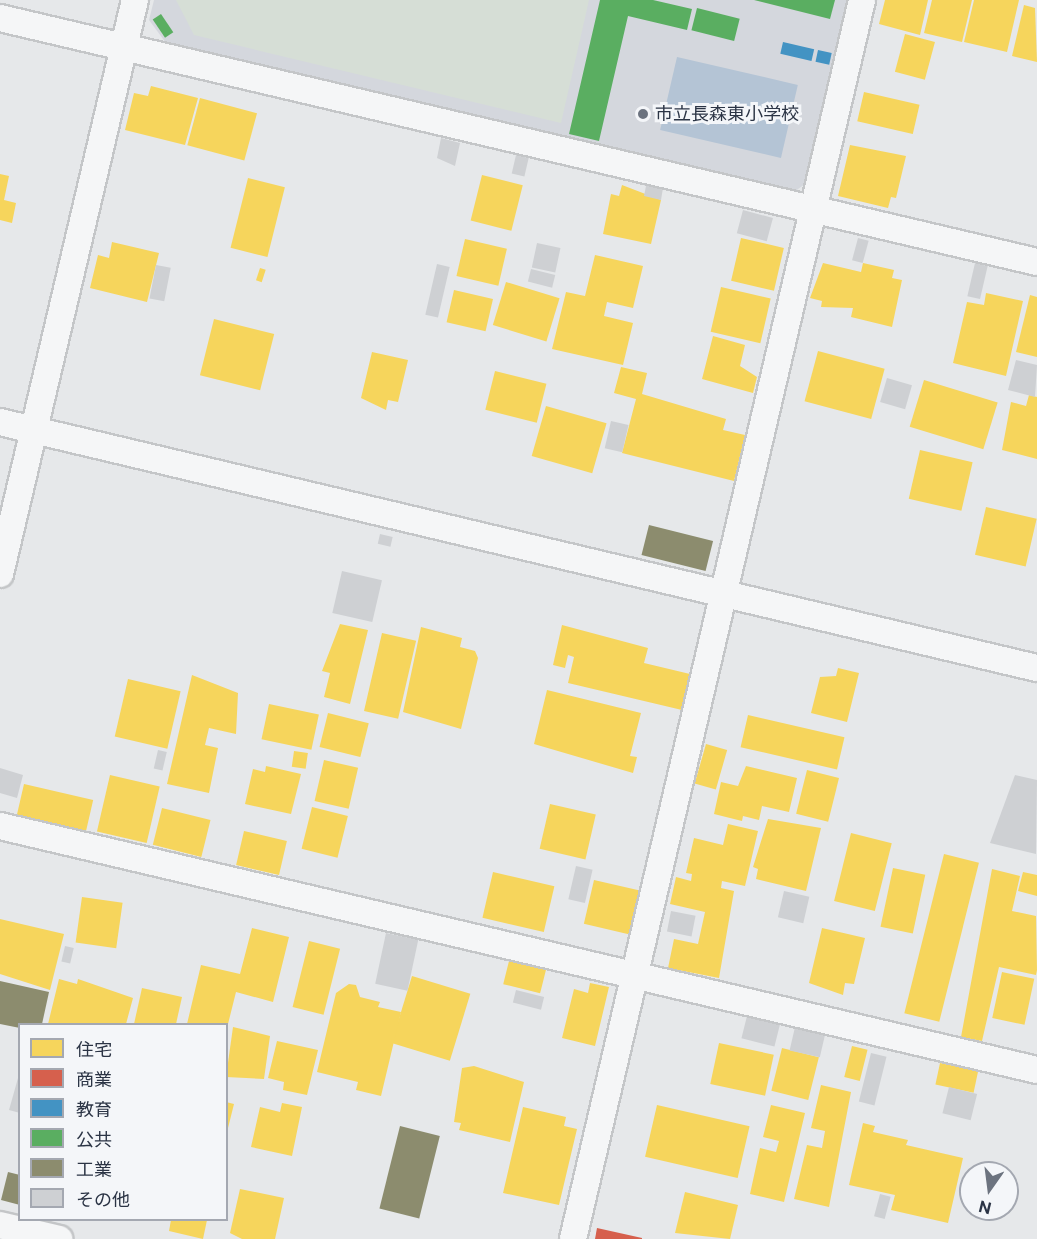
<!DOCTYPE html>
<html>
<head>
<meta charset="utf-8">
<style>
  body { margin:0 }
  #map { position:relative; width:1037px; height:1239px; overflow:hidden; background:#e6e8ea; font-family:"Public Sans","Noto Sans JP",sans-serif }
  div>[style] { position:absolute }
  .built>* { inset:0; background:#d4d7dd }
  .green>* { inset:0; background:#d6ded6 }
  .water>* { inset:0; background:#b4c4d5; transform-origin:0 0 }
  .homes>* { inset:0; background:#f6d55c; transform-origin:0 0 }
  .shops>* { inset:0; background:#d6604d }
  .schools>* { inset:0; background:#4393c3; transform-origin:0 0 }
  .public>* { inset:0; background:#5aae61; transform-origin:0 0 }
  .industry>* { inset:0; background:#8c8c6e; transform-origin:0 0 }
  .building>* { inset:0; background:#ced0d3; transform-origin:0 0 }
  .roads { filter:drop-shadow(2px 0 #c4c6c8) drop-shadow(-2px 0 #c4c6c8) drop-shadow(0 2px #c4c6c8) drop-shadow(0 -2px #c4c6c8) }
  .minor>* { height:26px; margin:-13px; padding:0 13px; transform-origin:13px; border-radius:13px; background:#f5f6f7 }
  .dots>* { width:16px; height:16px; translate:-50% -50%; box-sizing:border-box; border:3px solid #f4f6f9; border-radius:50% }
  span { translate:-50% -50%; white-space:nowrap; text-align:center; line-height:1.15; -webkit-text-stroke:6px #f4f6f9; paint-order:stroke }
  .poi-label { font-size:18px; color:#2b3445 }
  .left { translate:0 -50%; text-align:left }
  .legend { position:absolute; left:18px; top:1023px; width:210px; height:198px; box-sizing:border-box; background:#f4f6f9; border:2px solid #a4a8b1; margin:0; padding:8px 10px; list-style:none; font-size:18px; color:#2b3445 }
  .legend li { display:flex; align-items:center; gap:12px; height:30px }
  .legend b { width:30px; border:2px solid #a4a8b1 }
  .north { position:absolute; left:959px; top:1161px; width:60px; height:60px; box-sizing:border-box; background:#f4f6f9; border:2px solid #a4a8b1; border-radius:50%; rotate:194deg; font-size:16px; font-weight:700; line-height:24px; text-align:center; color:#2b3445 }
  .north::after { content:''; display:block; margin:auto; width:21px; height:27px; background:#6c737f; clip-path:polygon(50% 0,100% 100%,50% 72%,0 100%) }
</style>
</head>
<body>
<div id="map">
  <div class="built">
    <i style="clip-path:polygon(154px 0,847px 0,805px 184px,794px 192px,166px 43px,149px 20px)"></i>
  </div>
  <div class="green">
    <i style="clip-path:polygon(176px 0,589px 0,561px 123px,194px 35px)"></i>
  </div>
  <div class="water">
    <i style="left:677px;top:57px;width:124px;height:75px;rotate:13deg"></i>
  </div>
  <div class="homes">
    <i style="clip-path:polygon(885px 0,928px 0,920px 35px,879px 24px)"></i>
    <i style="clip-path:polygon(932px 0,972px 0,962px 42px,924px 33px)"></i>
    <i style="clip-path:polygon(974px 0,1019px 0,1007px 52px,964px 42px)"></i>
    <i style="clip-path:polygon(1024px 5px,1035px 8px,1037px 62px,1012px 56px)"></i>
    <i style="left:905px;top:34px;width:31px;height:39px;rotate:15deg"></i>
    <i style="clip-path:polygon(151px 86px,198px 98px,185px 145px,125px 130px,134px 93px,148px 96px)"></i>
    <i style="left:864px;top:92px;width:57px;height:30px;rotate:13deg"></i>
    <i style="left:200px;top:98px;width:59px;height:49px;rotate:15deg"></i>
    <i style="clip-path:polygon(850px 145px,906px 156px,896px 198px,891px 197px,888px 208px,838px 196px)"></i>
    <i style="clip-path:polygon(0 174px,9px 176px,4px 200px,16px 203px,12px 223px,0 220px)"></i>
    <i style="left:482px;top:175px;width:42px;height:47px;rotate:14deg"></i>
    <i style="left:248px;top:178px;width:38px;height:72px;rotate:14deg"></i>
    <i style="clip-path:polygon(622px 185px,661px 200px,651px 244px,603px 234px,611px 194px,619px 196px)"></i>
    <i style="left:741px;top:238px;width:44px;height:44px;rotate:13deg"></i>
    <i style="left:465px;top:239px;width:43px;height:38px;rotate:13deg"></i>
    <i style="clip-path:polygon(112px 242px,159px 253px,147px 302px,90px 288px,98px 255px,109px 258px)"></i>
    <i style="clip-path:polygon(595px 255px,643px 266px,633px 308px,607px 302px,604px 316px,633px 323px,623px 365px,552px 349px,566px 292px,585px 296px)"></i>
    <i style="clip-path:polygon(823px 263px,861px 272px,863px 263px,894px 270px,892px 278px,902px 280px,892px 327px,851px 317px,853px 308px,821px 307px,822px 301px,810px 298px)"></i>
    <i style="left:260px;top:268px;width:6px;height:13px;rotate:18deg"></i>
    <i style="left:506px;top:282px;width:56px;height:45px;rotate:17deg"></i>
    <i style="left:721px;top:287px;width:51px;height:46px;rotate:13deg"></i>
    <i style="left:454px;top:290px;width:40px;height:33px;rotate:13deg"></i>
    <i style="clip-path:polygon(986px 293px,1023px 301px,1006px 376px,953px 363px,967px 302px,984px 305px)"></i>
    <i style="clip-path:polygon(1030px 295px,1037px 297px,1037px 357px,1016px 352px)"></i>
    <i style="left:214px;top:319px;width:62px;height:58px;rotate:14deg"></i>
    <i style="clip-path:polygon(713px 336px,745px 345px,740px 366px,757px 377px,753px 393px,702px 379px)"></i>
    <i style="left:818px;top:351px;width:69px;height:52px;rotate:15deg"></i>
    <i style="clip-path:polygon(372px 352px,408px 360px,398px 402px,388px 400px,386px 410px,361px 398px)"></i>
    <i style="clip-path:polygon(621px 367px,647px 373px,642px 394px,726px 419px,723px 430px,745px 435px,734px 481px,622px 453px,636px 399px,614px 393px)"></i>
    <i style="left:495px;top:371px;width:53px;height:40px;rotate:14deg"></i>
    <i style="left:924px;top:380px;width:77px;height:49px;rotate:17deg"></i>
    <i style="clip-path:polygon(1029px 395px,1037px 397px,1037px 459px,1002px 450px,1011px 402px,1026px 406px)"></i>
    <i style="left:546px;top:406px;width:63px;height:52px;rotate:16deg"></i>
    <i style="left:920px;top:450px;width:54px;height:50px;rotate:13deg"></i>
    <i style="left:986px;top:507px;width:52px;height:49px;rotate:13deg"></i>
    <i style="clip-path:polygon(340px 624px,368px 630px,350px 704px,324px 697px,330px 673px,322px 671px)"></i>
    <i style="clip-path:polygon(562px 625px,648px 648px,644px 663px,690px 674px,682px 710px,568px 683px,574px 657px,568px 655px,565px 668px,553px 665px)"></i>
    <i style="clip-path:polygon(421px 627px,462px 638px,460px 647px,475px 651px,478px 658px,461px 729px,403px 712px)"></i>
    <i style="left:382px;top:633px;width:35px;height:80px;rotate:13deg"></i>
    <i style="clip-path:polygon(838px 668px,859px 673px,847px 722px,811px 713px,820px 677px,836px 676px)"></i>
    <i style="clip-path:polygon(192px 675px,238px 693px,236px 734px,209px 728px,205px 745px,218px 748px,209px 793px,167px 784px)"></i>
    <i style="left:128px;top:679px;width:54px;height:59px;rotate:13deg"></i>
    <i style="clip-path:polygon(547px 690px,641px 713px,630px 756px,637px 757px,633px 773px,534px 744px)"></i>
    <i style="left:269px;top:704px;width:51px;height:36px;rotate:12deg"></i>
    <i style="left:328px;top:713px;width:42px;height:35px;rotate:14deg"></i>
    <i style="left:748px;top:715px;width:99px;height:33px;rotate:13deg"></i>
    <i style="left:706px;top:744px;width:22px;height:41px;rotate:16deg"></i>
    <i style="left:294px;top:751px;width:14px;height:16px;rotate:8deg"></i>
    <i style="left:324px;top:760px;width:35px;height:42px;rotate:13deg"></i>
    <i style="clip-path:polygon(266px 766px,301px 774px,291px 814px,245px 804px,253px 769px,265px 772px)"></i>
    <i style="clip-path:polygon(746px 766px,797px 778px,789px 812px,762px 806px,759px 820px,743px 816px,742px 821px,714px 814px,721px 782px,738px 786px)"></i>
    <i style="left:807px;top:770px;width:33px;height:45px;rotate:14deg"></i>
    <i style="left:110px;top:775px;width:51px;height:58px;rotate:13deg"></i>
    <i style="left:24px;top:784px;width:71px;height:32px;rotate:13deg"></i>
    <i style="left:550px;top:804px;width:47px;height:46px;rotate:13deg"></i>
    <i style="left:312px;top:807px;width:37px;height:43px;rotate:14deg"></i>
    <i style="left:162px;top:808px;width:50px;height:38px;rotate:14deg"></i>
    <i style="clip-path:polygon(768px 819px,821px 828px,806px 891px,756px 879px,758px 869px,753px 867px)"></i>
    <i style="clip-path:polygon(728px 824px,758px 831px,745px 886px,722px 881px,721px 888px,734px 891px,719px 978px,668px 968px,674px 939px,698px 944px,705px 912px,670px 904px,676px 877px,691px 881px,692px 874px,686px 873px,694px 838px,723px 845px)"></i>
    <i style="left:244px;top:831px;width:44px;height:35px;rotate:13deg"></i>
    <i style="left:851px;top:833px;width:42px;height:70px;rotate:14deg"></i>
    <i style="left:944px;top:854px;width:36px;height:164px;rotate:14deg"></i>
    <i style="left:893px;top:868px;width:33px;height:60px;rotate:12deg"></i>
    <i style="clip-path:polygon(992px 869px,1020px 876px,1012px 911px,1036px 916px,1037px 970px,1036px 975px,999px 967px,982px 1041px,961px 1037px)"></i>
    <i style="left:493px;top:872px;width:63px;height:47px;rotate:13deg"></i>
    <i style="clip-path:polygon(1023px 872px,1037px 875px,1037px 896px,1018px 891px)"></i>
    <i style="left:594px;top:880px;width:47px;height:45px;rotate:13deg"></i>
    <i style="left:82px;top:897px;width:41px;height:46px;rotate:8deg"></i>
    <i style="clip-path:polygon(0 919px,64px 934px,50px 990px,0 974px)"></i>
    <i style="clip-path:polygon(252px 928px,289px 937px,273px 1002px,236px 992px,228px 1024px,187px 1024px,201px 965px,240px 974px)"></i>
    <i style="clip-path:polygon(822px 928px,865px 938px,854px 984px,845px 983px,843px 995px,809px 983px)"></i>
    <i style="left:309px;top:941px;width:32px;height:68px;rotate:14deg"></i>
    <i style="left:510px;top:957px;width:38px;height:28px;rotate:14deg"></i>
    <i style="left:1002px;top:972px;width:33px;height:47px;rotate:12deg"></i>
    <i style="left:412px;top:976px;width:61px;height:70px;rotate:17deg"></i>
    <i style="clip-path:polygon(59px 979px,77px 984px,78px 979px,133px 998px,126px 1024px,48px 1024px)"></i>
    <i style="clip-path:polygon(590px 983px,609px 987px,595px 1046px,562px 1038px,574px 989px,588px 993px)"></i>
    <i style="clip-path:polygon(349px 984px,356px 985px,360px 997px,380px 1002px,378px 1007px,401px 1012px,381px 1096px,356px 1090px,358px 1082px,317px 1072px,336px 993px)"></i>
    <i style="clip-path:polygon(142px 988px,182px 997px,176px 1024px,134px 1024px)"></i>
    <i style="clip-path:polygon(233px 1027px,270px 1036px,264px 1079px,226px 1077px)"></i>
    <i style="clip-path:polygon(277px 1041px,318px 1050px,307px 1095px,283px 1090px,284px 1082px,268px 1078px)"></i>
    <i style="left:719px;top:1043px;width:56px;height:42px;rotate:12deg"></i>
    <i style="left:852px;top:1046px;width:16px;height:32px;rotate:14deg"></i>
    <i style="left:782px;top:1048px;width:38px;height:44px;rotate:14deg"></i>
    <i style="left:940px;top:1063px;width:39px;height:22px;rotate:12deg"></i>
    <i style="clip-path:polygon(474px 1066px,524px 1082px,510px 1142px,459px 1130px,461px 1123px,454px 1122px,462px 1068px)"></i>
    <i style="clip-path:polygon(821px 1085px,851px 1092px,829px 1207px,794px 1199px,807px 1145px,822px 1148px,825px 1131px,811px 1128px)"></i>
    <i style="clip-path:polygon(226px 1102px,234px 1104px,227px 1132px,226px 1132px)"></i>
    <i style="clip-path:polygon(282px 1103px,302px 1107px,292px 1156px,251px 1147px,260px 1107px,280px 1112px)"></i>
    <i style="left:657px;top:1105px;width:95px;height:53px;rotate:13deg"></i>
    <i style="clip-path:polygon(771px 1105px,805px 1113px,784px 1202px,750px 1194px,760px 1148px,776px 1152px,779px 1141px,763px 1137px)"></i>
    <i style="clip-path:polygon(523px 1107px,566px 1117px,564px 1126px,577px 1129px,559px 1205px,503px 1193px)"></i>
    <i style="clip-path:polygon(863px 1123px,875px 1126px,873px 1132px,908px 1140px,906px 1145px,963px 1158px,948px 1223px,891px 1210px,895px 1195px,849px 1185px)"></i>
    <i style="clip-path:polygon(240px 1189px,284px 1198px,275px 1239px,242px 1239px,230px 1233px)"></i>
    <i style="clip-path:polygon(685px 1192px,738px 1205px,730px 1239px,675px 1233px)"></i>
    <i style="clip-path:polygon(171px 1220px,207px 1220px,203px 1239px,169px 1231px)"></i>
  </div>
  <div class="shops">
    <i style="clip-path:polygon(597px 1228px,642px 1238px,642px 1239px,595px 1239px)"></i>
  </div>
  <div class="schools">
    <i style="left:783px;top:42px;width:32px;height:12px;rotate:13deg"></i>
    <i style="left:818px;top:50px;width:14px;height:12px;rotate:12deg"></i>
  </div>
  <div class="public">
    <i style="clip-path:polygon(600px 0,653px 0,692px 9px,687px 30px,628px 16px,599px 141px,569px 134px)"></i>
    <i style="clip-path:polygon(754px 0,835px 0,830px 19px)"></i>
    <i style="left:697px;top:8px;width:44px;height:23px;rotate:14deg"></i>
    <i style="left:161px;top:14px;width:22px;height:10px;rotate:56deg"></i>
  </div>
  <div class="industry">
    <i style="left:649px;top:525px;width:66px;height:31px;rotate:14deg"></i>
    <i style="clip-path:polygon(0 981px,49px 992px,42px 1024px,20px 1028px,0 1024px)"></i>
    <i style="left:400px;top:1126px;width:41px;height:85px;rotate:14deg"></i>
    <i style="clip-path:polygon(8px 1172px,20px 1175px,20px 1205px,1px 1200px)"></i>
  </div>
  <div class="building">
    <i style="clip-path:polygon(441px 138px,460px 143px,455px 166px,437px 158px)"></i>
    <i style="left:516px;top:155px;width:13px;height:19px;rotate:13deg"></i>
    <i style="clip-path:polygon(639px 183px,663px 188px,661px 200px,644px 196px,646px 186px)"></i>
    <i style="left:743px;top:210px;width:31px;height:24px;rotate:15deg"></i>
    <i style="left:858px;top:238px;width:11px;height:23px;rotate:15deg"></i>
    <i style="left:537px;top:243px;width:24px;height:25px;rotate:12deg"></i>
    <i style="left:975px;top:263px;width:13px;height:34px;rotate:13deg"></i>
    <i style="left:437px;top:264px;width:13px;height:52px;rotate:13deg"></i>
    <i style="left:156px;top:265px;width:15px;height:34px;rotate:11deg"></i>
    <i style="left:531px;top:269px;width:25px;height:13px;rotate:14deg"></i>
    <i style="clip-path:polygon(1016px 360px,1037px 365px,1035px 397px,1008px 390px)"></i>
    <i style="left:887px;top:378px;width:26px;height:25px;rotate:16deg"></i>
    <i style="left:611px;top:421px;width:18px;height:28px;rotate:13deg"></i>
    <i style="left:380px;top:534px;width:13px;height:10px;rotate:13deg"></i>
    <i style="left:342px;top:571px;width:41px;height:43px;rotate:13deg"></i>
    <i style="left:158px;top:750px;width:9px;height:19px;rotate:13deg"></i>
    <i style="clip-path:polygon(0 768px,23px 775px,17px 798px,0 793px)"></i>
    <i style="clip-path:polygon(1015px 775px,1037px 780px,1036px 854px,990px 843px)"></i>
    <i style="left:576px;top:866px;width:17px;height:34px;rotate:13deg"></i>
    <i style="left:784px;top:891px;width:26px;height:27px;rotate:13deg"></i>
    <i style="left:671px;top:911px;width:25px;height:21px;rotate:11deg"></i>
    <i style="left:386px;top:933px;width:33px;height:52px;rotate:12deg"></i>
    <i style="left:65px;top:946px;width:9px;height:16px;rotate:13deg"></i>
    <i style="left:516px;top:990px;width:29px;height:13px;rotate:14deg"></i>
    <i style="left:747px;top:1016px;width:34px;height:23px;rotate:14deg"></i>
    <i style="left:795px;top:1027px;width:31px;height:24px;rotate:13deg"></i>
    <i style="left:871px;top:1053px;width:16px;height:50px;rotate:14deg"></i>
    <i style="clip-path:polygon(20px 1071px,20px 1113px,9px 1110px)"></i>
    <i style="left:949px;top:1087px;width:29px;height:27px;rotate:14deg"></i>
    <i style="left:880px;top:1194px;width:11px;height:23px;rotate:15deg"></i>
  </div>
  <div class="roads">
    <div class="minor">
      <i style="left:0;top:18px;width:1065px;rotate:13.24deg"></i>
      <i style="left:0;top:422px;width:1066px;rotate:13.35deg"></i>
      <i style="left:0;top:574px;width:590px;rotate:-76.77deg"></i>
      <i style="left:0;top:826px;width:1065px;rotate:13.24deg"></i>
      <i style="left:0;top:1225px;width:61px;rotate:13.3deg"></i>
      <i style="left:573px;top:1239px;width:1272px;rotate:-76.87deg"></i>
    </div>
  </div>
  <div class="dots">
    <i style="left:643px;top:114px;background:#6c737f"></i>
  </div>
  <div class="poi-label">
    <span class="left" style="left:655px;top:114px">市立長森東小学校</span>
  </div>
  <ul class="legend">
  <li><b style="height:16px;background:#f6d55c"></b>住宅</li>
  <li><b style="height:16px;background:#d6604d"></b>商業</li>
  <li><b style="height:16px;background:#4393c3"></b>教育</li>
  <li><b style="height:16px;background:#5aae61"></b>公共</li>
  <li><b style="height:16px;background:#8c8c6e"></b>工業</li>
  <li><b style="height:16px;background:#ced0d3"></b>その他</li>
  </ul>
  <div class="north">N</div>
</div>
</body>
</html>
